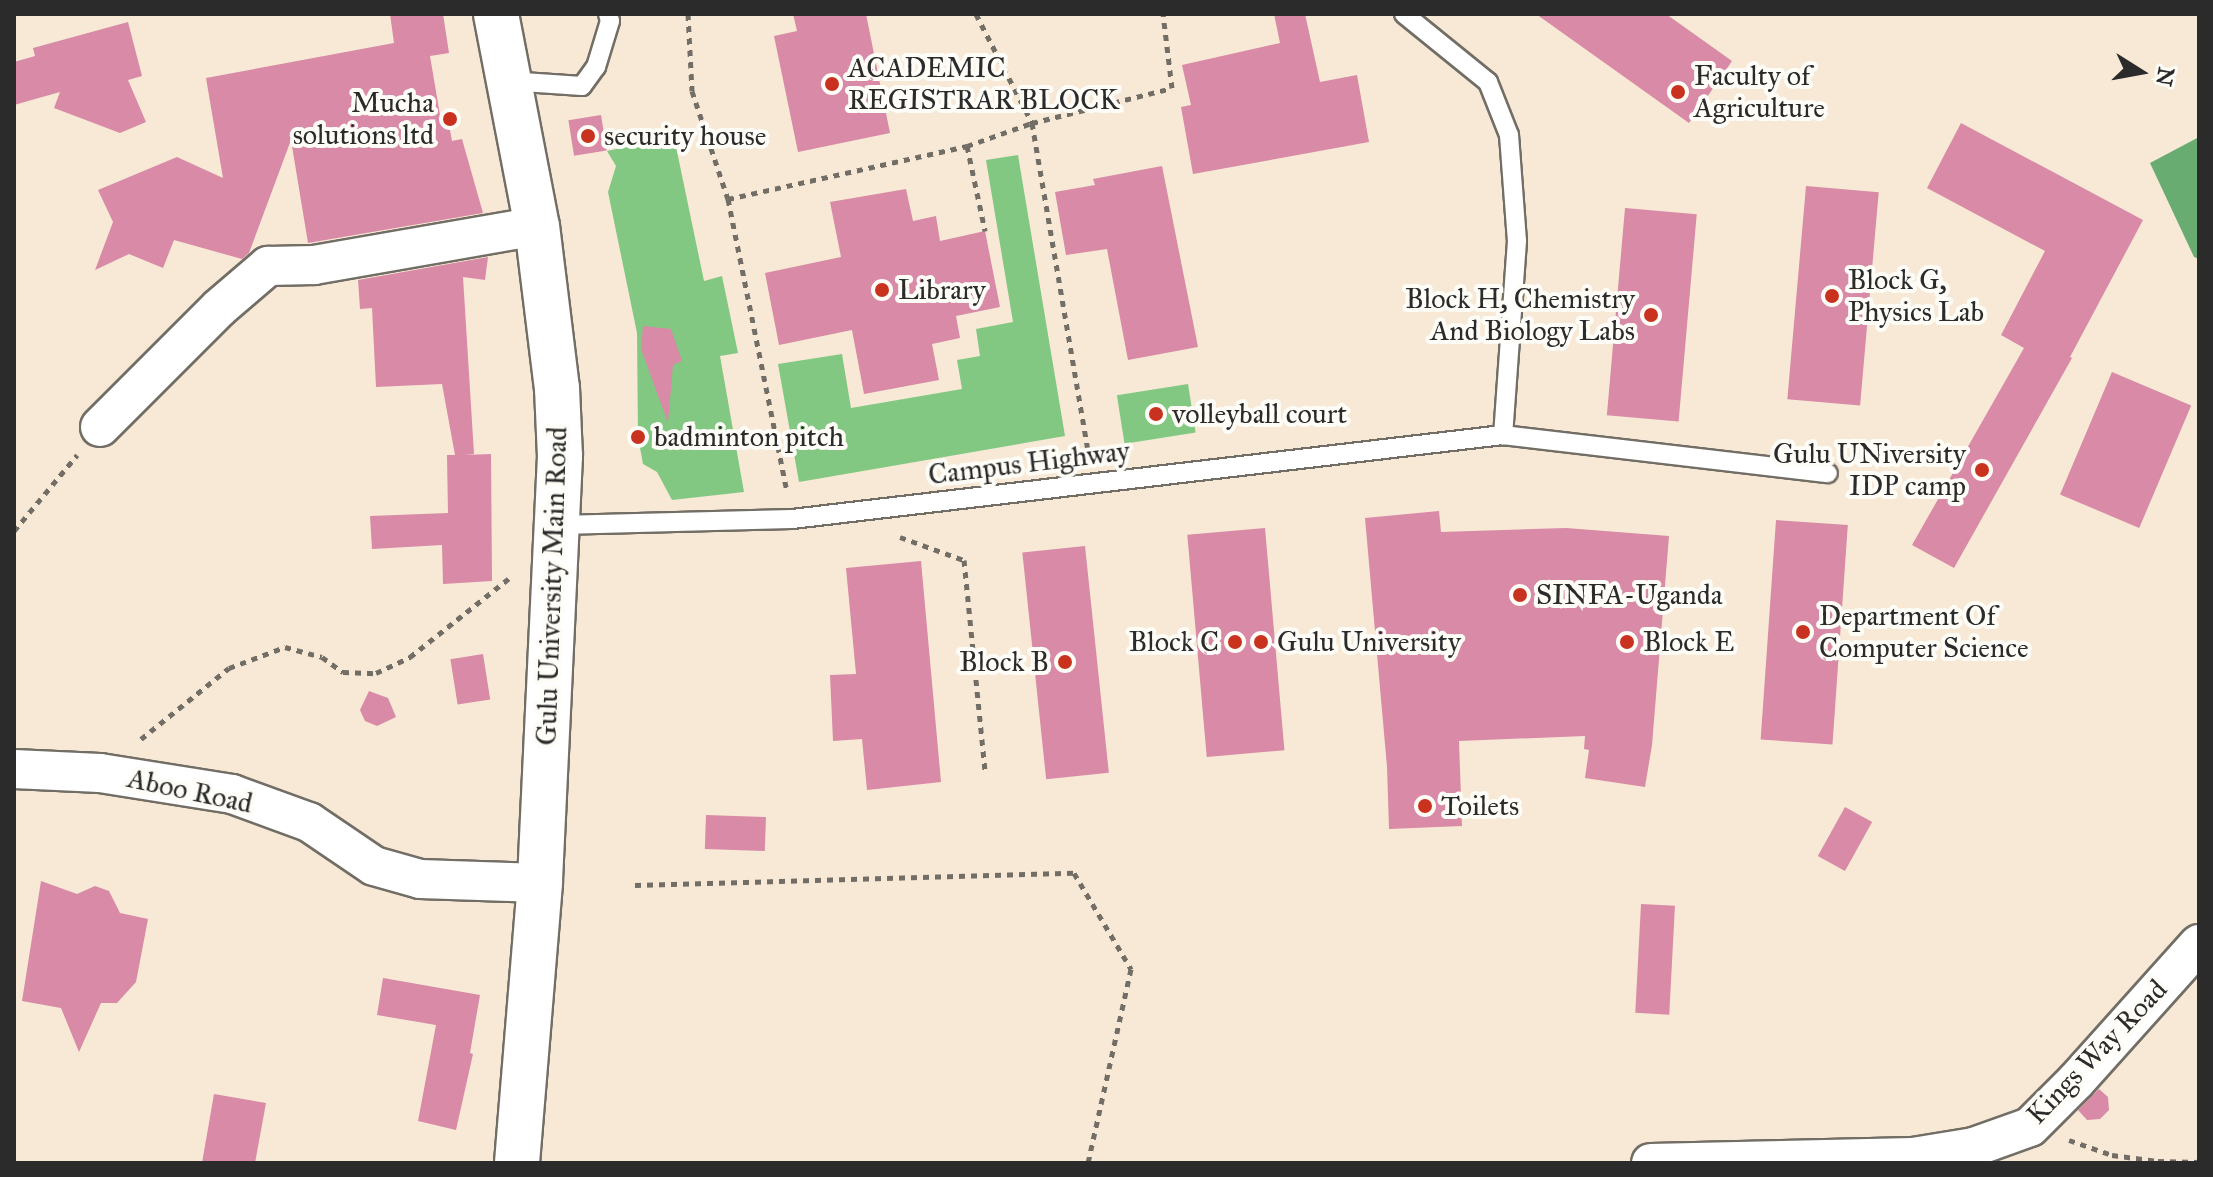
<!DOCTYPE html>
<html>
<head>
<meta charset="utf-8">
<style>
  body { margin:0 }
  #map { position:relative; width:2213px; height:1177px; overflow:hidden; background:#f7e9d5; font-family:"IM FELL Great Primer",serif }
  div>[style] { position:absolute }
  .green>* { inset:0; background:#82c883; transform-origin:0 0 }
  .forest>* { inset:0; background:#69ac71 }
  .building>* { inset:0; background:#d88aa6; transform-origin:0 0 }
  .path>* { height:5px; margin-top:-2.5px; transform-origin:0; background:repeating-linear-gradient(90deg,#726e66 0 6px,transparent 0 12px) }
  .roads { filter:drop-shadow(2px 0 #726e66) drop-shadow(-2px 0 #726e66) drop-shadow(0 2px #726e66) drop-shadow(0 -2px #726e66) }
  .service>* { height:18px; margin:-9px; padding:0 9px; transform-origin:9px; border-radius:9px; background:#fff }
  .minor>* { height:38px; margin:-19px; padding:0 19px; transform-origin:19px; border-radius:19px; background:#fff }
  .tertiary>* { height:44px; margin:-22px; padding:0 22px; transform-origin:22px; border-radius:22px; background:#fff }
  .dots>* { width:22px; height:22px; translate:-50% -50%; box-sizing:border-box; border:4px solid #fdfcf7; border-radius:50% }
  span { translate:-50% -50%; white-space:nowrap; text-align:center; line-height:1.15; -webkit-text-stroke:8px #fdfcf7; paint-order:stroke }
  .poi-label { font-size:28px; color:#2b2b2b }
  .left { translate:0 -50%; text-align:left }
  .right { translate:-100% -50%; text-align:right }
  .street-label { font-size:28px; color:#2b2b2b }
  .frame { position:absolute; inset:0; border:16px solid #2b2b2b; pointer-events:none }
  .north { position:absolute; left:2101px; top:32px; width:80px; height:80px; -webkit-text-stroke:6px #fdfcf7; paint-order:stroke; rotate:101deg; font-size:22px; font-weight:700; line-height:32px; text-align:center; color:#2b2b2b }
  .north::after { content:''; display:block; margin:auto; width:28px; height:36px; background:#2b2b2b; clip-path:polygon(50% 0,100% 100%,50% 72%,0 100%) }
</style>
</head>
<body>
<div id="map">
  <div class="green">
    <i style="clip-path:polygon(674px 137px,704px 281px,722px 276px,738px 353px,720px 356px,744px 492px,672px 500px,657px 472px,643px 464px,638px 437px,637px 333px,608px 192px,616px 166px,607px 151px)"></i>
    <i style="clip-path:polygon(1018px 155px,1065px 436px,799px 482px,778px 364px,842px 354px,851px 408px,962px 389px,957px 360px,980px 356px,976px 329px,1013px 322px,986px 160px)"></i>
    <i style="left:1188px;top:384px;width:49px;height:72px;rotate:81deg"></i>
  </div>
  <div class="forest">
    <i style="clip-path:polygon(2199px 137px,2199px 259px,2194px 257px,2150px 163px)"></i>
  </div>
  <div class="building">
    <i style="clip-path:polygon(390px 14px,443px 14px,449px 53px,430px 56px,440px 115px,447px 114px,452px 141px,462px 139px,483px 213px,308px 243px,291px 140px,249px 253px,242px 259px,174px 240px,163px 268px,129px 254px,95px 270px,113px 222px,98px 190px,177px 157px,223px 178px,206px 78px,394px 43px)"></i>
    <i style="clip-path:polygon(793px 14px,866px 14px,890px 133px,798px 152px,774px 36px,797px 31px)"></i>
    <i style="clip-path:polygon(1274px 14px,1305px 14px,1320px 82px,1357px 75px,1369px 142px,1193px 174px,1181px 107px,1191px 105px,1182px 65px,1280px 43px)"></i>
    <i style="clip-path:polygon(1536px 14px,1666px 14px,1732px 61px,1689px 123px)"></i>
    <i style="clip-path:polygon(128px 22px,142px 76px,128px 80px,146px 122px,120px 133px,54px 108px,60px 92px,14px 105px,14px 62px,35px 56px,33px 48px)"></i>
    <i style="left:601px;top:115px;width:36px;height:33px;rotate:81deg"></i>
    <i style="clip-path:polygon(1961px 123px,2143px 220px,2070px 357px,2072px 358px,1954px 568px,1912px 545px,2024px 348px,2001px 335px,2045px 251px,1927px 188px)"></i>
    <i style="clip-path:polygon(1162px 166px,1198px 347px,1128px 360px,1107px 249px,1066px 255px,1055px 192px,1095px 185px,1093px 179px)"></i>
    <i style="left:1806px;top:186px;width:73px;height:214px;rotate:5deg"></i>
    <i style="clip-path:polygon(906px 189px,913px 221px,936px 216px,940px 241px,985px 231px,1000px 307px,956px 316px,960px 338px,932px 344px,939px 380px,864px 394px,852px 330px,779px 345px,765px 273px,841px 257px,830px 202px)"></i>
    <i style="left:1625px;top:208px;width:72px;height:208px;rotate:5deg"></i>
    <i style="clip-path:polygon(488px 257px,485px 280px,463px 277px,474px 454px,464px 455px,491px 454px,492px 581px,443px 584px,442px 545px,372px 549px,370px 516px,448px 513px,447px 455px,455px 455px,442px 384px,376px 387px,372px 308px,360px 309px,358px 280px)"></i>
    <i style="clip-path:polygon(643px 326px,671px 329px,682px 361px,673px 365px,668px 423px,641px 349px)"></i>
    <i style="left:2112px;top:372px;width:86px;height:133px;rotate:23deg"></i>
    <i style="clip-path:polygon(1439px 511px,1441px 532px,1566px 528px,1669px 536px,1652px 745px,1645px 787px,1585px 778px,1589px 750px,1584px 749px,1585px 736px,1459px 741px,1462px 826px,1389px 829px,1387px 767px,1365px 518px)"></i>
    <i style="left:1776px;top:520px;width:72px;height:220px;rotate:4deg"></i>
    <i style="left:1265px;top:528px;width:223px;height:78px;rotate:85deg"></i>
    <i style="left:1085px;top:546px;width:228px;height:63px;rotate:84deg"></i>
    <i style="clip-path:polygon(921px 561px,941px 782px,867px 790px,862px 739px,833px 741px,830px 675px,856px 674px,846px 568px)"></i>
    <i style="left:483px;top:654px;width:46px;height:33px;rotate:81deg"></i>
    <i style="clip-path:polygon(369px 691px,388px 698px,396px 717px,377px 726px,365px 721px,360px 710px)"></i>
    <i style="left:1845px;top:807px;width:31px;height:56px;rotate:29deg"></i>
    <i style="left:706px;top:815px;width:60px;height:34px;rotate:2deg"></i>
    <i style="clip-path:polygon(41px 881px,77px 894px,95px 886px,109px 891px,120px 913px,148px 919px,136px 982px,117px 1003px,101px 1003px,79px 1052px,61px 1008px,22px 1001px)"></i>
    <i style="left:1641px;top:904px;width:34px;height:109px;rotate:3deg"></i>
    <i style="clip-path:polygon(383px 978px,480px 995px,470px 1053px,473px 1054px,456px 1130px,418px 1121px,436px 1025px,377px 1015px)"></i>
    <i style="clip-path:polygon(2099px 1089px,2108px 1097px,2109px 1110px,2100px 1119px,2087px 1120px,2078px 1110px)"></i>
    <i style="clip-path:polygon(214px 1094px,266px 1103px,255px 1163px,202px 1163px)"></i>
  </div>
  <div class="path">
    <i style="left:688px;top:14px;width:77px;rotate:87deg"></i>
    <i style="left:692px;top:91px;width:114px;rotate:71.6deg"></i>
    <i style="left:728px;top:199px;width:298px;rotate:78.6deg"></i>
    <i style="left:976px;top:14px;width:123px;rotate:62.8deg"></i>
    <i style="left:1032px;top:123px;width:144px;rotate:-14deg"></i>
    <i style="left:1172px;top:88px;width:75px;rotate:-96.9deg"></i>
    <i style="left:967px;top:146px;width:87px;rotate:78deg"></i>
    <i style="left:728px;top:199px;width:245px;rotate:-12.5deg"></i>
    <i style="left:967px;top:146px;width:69px;rotate:-19.5deg"></i>
    <i style="left:1032px;top:123px;width:337px;rotate:80.3deg"></i>
    <i style="left:14px;top:531px;width:99px;rotate:-50.3deg"></i>
    <i style="left:900px;top:537px;width:68px;rotate:19.8deg"></i>
    <i style="left:964px;top:560px;width:211px;rotate:84.3deg"></i>
    <i style="left:141px;top:739px;width:113px;rotate:-38.9deg"></i>
    <i style="left:229px;top:668px;width:60px;rotate:-20.6deg"></i>
    <i style="left:285px;top:647px;width:38px;rotate:15deg"></i>
    <i style="left:322px;top:657px;width:26px;rotate:36deg"></i>
    <i style="left:343px;top:672px;width:33px;rotate:2deg"></i>
    <i style="left:376px;top:673px;width:38px;rotate:-25deg"></i>
    <i style="left:410px;top:657px;width:130px;rotate:-38.5deg"></i>
    <i style="left:635px;top:885px;width:439px;rotate:-1.6deg"></i>
    <i style="left:1074px;top:873px;width:112px;rotate:59.3deg"></i>
    <i style="left:1131px;top:969px;width:199px;rotate:102.5deg"></i>
    <i style="left:2069px;top:1140px;width:46px;rotate:19.2deg"></i>
    <i style="left:2112px;top:1155px;width:46px;rotate:7.4deg"></i>
    <i style="left:2158px;top:1161px;width:41px;rotate:1.4deg"></i>
  </div>
  <div class="roads">
    <div class="service">
      <i style="left:1404px;top:14px;width:108px;rotate:39deg"></i>
      <i style="left:1488px;top:82px;width:57px;rotate:68.4deg"></i>
      <i style="left:1509px;top:135px;width:106px;rotate:85.7deg"></i>
      <i style="left:1517px;top:241px;width:195px;rotate:94.1deg"></i>
      <i style="left:508px;top:81px;width:74px;rotate:3.9deg"></i>
      <i style="left:582px;top:86px;width:24px;rotate:-54deg"></i>
      <i style="left:596px;top:67px;width:48px;rotate:-73.1deg"></i>
      <i style="left:610px;top:21px;width:7px;rotate:-106deg"></i>
      <i style="left:559px;top:525px;width:233px;rotate:-1.5deg"></i>
      <i style="left:792px;top:519px;width:716px;rotate:-6.74deg"></i>
      <i style="left:1503px;top:435px;width:327px;rotate:6.7deg"></i>
    </div>
    <div class="minor">
      <i style="left:100px;top:427px;width:168px;rotate:-45deg"></i>
      <i style="left:219px;top:308px;width:65px;rotate:-40.6deg"></i>
      <i style="left:268px;top:266px;width:46px;rotate:-1.2deg"></i>
      <i style="left:314px;top:265px;width:226px;rotate:-9.9deg"></i>
      <i style="left:14px;top:769px;width:86px;rotate:2.7deg"></i>
      <i style="left:100px;top:773px;width:134px;rotate:9deg"></i>
      <i style="left:232px;top:794px;width:82px;rotate:20deg"></i>
      <i style="left:309px;top:822px;width:78px;rotate:34.1deg"></i>
      <i style="left:374px;top:866px;width:48px;rotate:15.8deg"></i>
      <i style="left:420px;top:879px;width:120px;rotate:1.9deg"></i>
      <i style="left:1651px;top:1163px;width:262px;rotate:-1.3deg"></i>
      <i style="left:1913px;top:1157px;width:62px;rotate:-9.3deg"></i>
      <i style="left:1974px;top:1147px;width:59px;rotate:-19.7deg"></i>
      <i style="left:2030px;top:1127px;width:65px;rotate:-45deg"></i>
      <i style="left:2076px;top:1081px;width:184px;rotate:-48.1deg"></i>
    </div>
    <div class="tertiary">
      <i style="left:496px;top:14px;width:216px;rotate:79.1deg"></i>
      <i style="left:537px;top:226px;width:163px;rotate:83deg"></i>
      <i style="left:557px;top:388px;width:68px;rotate:87.5deg"></i>
      <i style="left:560px;top:456px;width:427px;rotate:92.7deg"></i>
      <i style="left:540px;top:883px;width:281px;rotate:94.7deg"></i>
    </div>
  </div>
  <div class="dots">
    <i style="left:832px;top:84px;background:#c8321e"></i>
    <i style="left:1678px;top:92px;background:#c8321e"></i>
    <i style="left:450px;top:119px;background:#c8321e"></i>
    <i style="left:588px;top:136px;background:#c8321e"></i>
    <i style="left:882px;top:290px;background:#c8321e"></i>
    <i style="left:1832px;top:296px;background:#c8321e"></i>
    <i style="left:1651px;top:315px;background:#c8321e"></i>
    <i style="left:1156px;top:414px;background:#c8321e"></i>
    <i style="left:638px;top:437px;background:#c8321e"></i>
    <i style="left:1982px;top:470px;background:#c8321e"></i>
    <i style="left:1520px;top:595px;background:#c8321e"></i>
    <i style="left:1803px;top:632px;background:#c8321e"></i>
    <i style="left:1235px;top:642px;background:#c8321e"></i>
    <i style="left:1261px;top:642px;background:#c8321e"></i>
    <i style="left:1627px;top:642px;background:#c8321e"></i>
    <i style="left:1065px;top:662px;background:#c8321e"></i>
    <i style="left:1425px;top:806px;background:#c8321e"></i>
  </div>
  <div class="poi-label">
    <span class="left" style="left:848px;top:84px">ACADEMIC<br>REGISTRAR BLOCK</span>
    <span class="left" style="left:1694px;top:92px">Faculty of<br>Agriculture</span>
    <span class="right" style="left:434px;top:119px">Mucha<br>solutions ltd</span>
    <span class="left" style="left:604px;top:136px">security house</span>
    <span class="left" style="left:1848px;top:296px">Block G,<br>Physics Lab</span>
    <span class="left" style="left:898px;top:290px">Library</span>
    <span class="right" style="left:1635px;top:315px">Block H, Chemistry<br>And Biology Labs</span>
    <span class="left" style="left:1172px;top:414px">volleyball court</span>
    <span class="left" style="left:654px;top:437px">badminton pitch</span>
    <span class="right" style="left:1966px;top:470px">Gulu UNiversity<br>IDP camp</span>
    <span class="left" style="left:1536px;top:595px">SINFA-Uganda</span>
    <span class="left" style="left:1819px;top:632px">Department Of<br>Computer Science</span>
    <span class="right" style="left:1219px;top:642px">Block C</span>
    <span class="left" style="left:1277px;top:642px">Gulu University</span>
    <span class="left" style="left:1643px;top:642px">Block E</span>
    <span class="right" style="left:1049px;top:662px">Block B</span>
    <span class="left" style="left:1441px;top:806px">Toilets</span>
  </div>
  <div class="street-label">
    <span style="left:1029px;top:463px;rotate:-7deg">Campus Highway</span>
    <span style="left:552px;top:586px;rotate:-88deg">Gulu University Main Road</span>
    <span style="left:190px;top:791px;rotate:12deg">Aboo Road</span>
    <span style="left:2097px;top:1052px;rotate:-46deg">Kings Way Road</span>
  </div>
  <div class="frame"></div>
  <div class="north">N</div>
</div>
</body>
</html>
